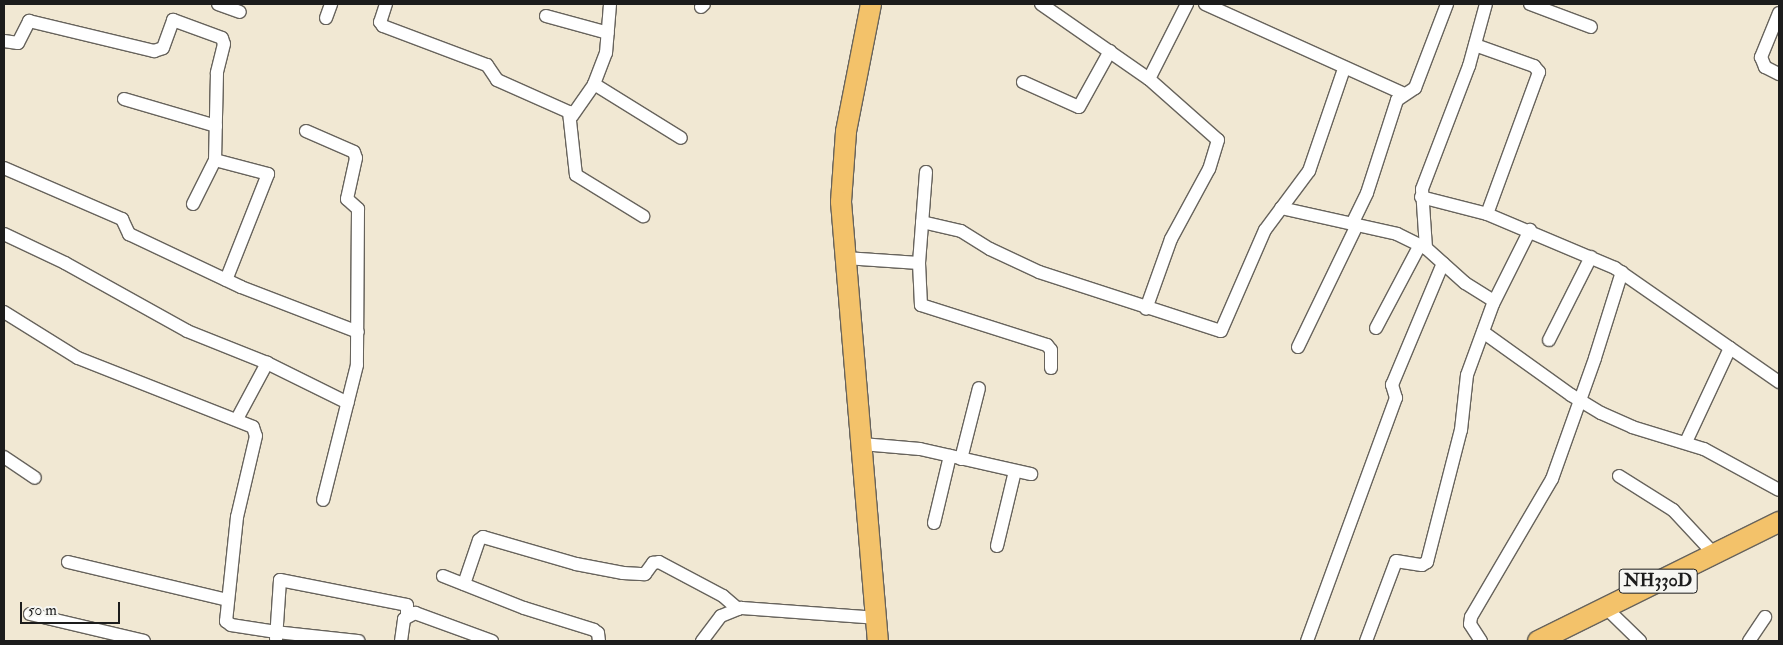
<!DOCTYPE html>
<html>
<head>
<meta charset="utf-8">
<style>
  body { margin:0 }
  #map { position:relative; width:1783px; height:645px; overflow:hidden; background:#f1e8d3; font-family:"IM FELL Double Pica",serif }
  div>[style] { position:absolute }
  .roads { filter:drop-shadow(1px 0 #67635c) drop-shadow(-1px 0 #67635c) drop-shadow(0 1px #67635c) drop-shadow(0 -1px #67635c) }
  .minor>* { height:12px; margin:-6px; padding:0 6px; transform-origin:6px; border-radius:6px; background:#fff }
  .trunk>* { height:20px; margin:-10px; padding:0 10px; transform-origin:10px; border-radius:10px; background:#f3c26a }
  span { translate:-50% -50%; white-space:nowrap; text-align:center; line-height:1.15; -webkit-text-stroke:4px #f6f6f2; paint-order:stroke }
  .shield-label span { padding:1px 4px; background:#f6f6f2; border:1px solid; border-radius:4px; -webkit-text-stroke-width:0 }
  .shield-label { font-size:18px; color:#1c1c1c; font-weight:700 }
  .frame { position:absolute; inset:0; border:5px solid #1c1c1c; pointer-events:none }
  .scale { position:absolute; left:20px; top:602px; width:100px; height:22px; box-sizing:border-box; border:2px solid #1c1c1c; border-top:0; padding-left:6px; font-size:15px; line-height:18px; white-space:nowrap; color:#1c1c1c; -webkit-text-stroke:4px #f6f6f2; paint-order:stroke }
</style>
</head>
<body>
<div id="map">
  <div class="roads">
    <div class="minor">
      <i style="left:218px;top:4px;width:23px;rotate:20deg"></i>
      <i style="left:386px;top:4px;width:19px;rotate:108deg"></i>
      <i style="left:380px;top:22px;width:5px;rotate:53deg"></i>
      <i style="left:383px;top:26px;width:111px;rotate:20.6deg"></i>
      <i style="left:487px;top:65px;width:18px;rotate:56deg"></i>
      <i style="left:497px;top:80px;width:79px;rotate:24deg"></i>
      <i style="left:569px;top:112px;width:63px;rotate:83.7deg"></i>
      <i style="left:576px;top:175px;width:79px;rotate:31.5deg"></i>
      <i style="left:1041px;top:4px;width:131px;rotate:34.8deg"></i>
      <i style="left:1149px;top:79px;width:92px;rotate:41.5deg"></i>
      <i style="left:1218px;top:140px;width:30px;rotate:107deg"></i>
      <i style="left:1209px;top:169px;width:80px;rotate:118.5deg"></i>
      <i style="left:1171px;top:239px;width:74px;rotate:109.7deg"></i>
      <i style="left:1205px;top:4px;width:218px;rotate:24.3deg"></i>
      <i style="left:1530px;top:4px;width:65px;rotate:20.7deg"></i>
      <i style="left:701px;top:7px;width:4px;rotate:-45deg"></i>
      <i style="left:1779px;top:13px;width:48px;rotate:112.2deg"></i>
      <i style="left:1761px;top:57px;width:11px;rotate:68deg"></i>
      <i style="left:1765px;top:67px;width:16px;rotate:27deg"></i>
      <i style="left:546px;top:16px;width:64px;rotate:15.3deg"></i>
      <i style="left:326px;top:18px;width:15px;rotate:-70deg"></i>
      <i style="left:4px;top:41px;width:14px;rotate:8deg"></i>
      <i style="left:18px;top:43px;width:25px;rotate:-63deg"></i>
      <i style="left:29px;top:21px;width:129px;rotate:13.5deg"></i>
      <i style="left:154px;top:51px;width:9px;rotate:-18deg"></i>
      <i style="left:163px;top:48px;width:30px;rotate:-70deg"></i>
      <i style="left:173px;top:20px;width:52px;rotate:20.2deg"></i>
      <i style="left:222px;top:38px;width:6px;rotate:72deg"></i>
      <i style="left:224px;top:44px;width:30px;rotate:104deg"></i>
      <i style="left:217px;top:73px;width:87px;rotate:91.3deg"></i>
      <i style="left:1475px;top:45px;width:63px;rotate:19.6deg"></i>
      <i style="left:1534px;top:66px;width:8px;rotate:50deg"></i>
      <i style="left:1539px;top:72px;width:151px;rotate:110.1deg"></i>
      <i style="left:1149px;top:79px;width:84px;rotate:-63.1deg"></i>
      <i style="left:1023px;top:82px;width:61px;rotate:24.1deg"></i>
      <i style="left:1079px;top:107px;width:64px;rotate:-61deg"></i>
      <i style="left:594px;top:84px;width:102px;rotate:31.8deg"></i>
      <i style="left:124px;top:99px;width:96px;rotate:16.4deg"></i>
      <i style="left:572px;top:116px;width:39px;rotate:-55deg"></i>
      <i style="left:594px;top:84px;width:33px;rotate:-69deg"></i>
      <i style="left:606px;top:53px;width:49px;rotate:-85.3deg"></i>
      <i style="left:306px;top:131px;width:52px;rotate:23.6deg"></i>
      <i style="left:354px;top:152px;width:6px;rotate:72deg"></i>
      <i style="left:356px;top:158px;width:42px;rotate:102.4deg"></i>
      <i style="left:347px;top:199px;width:15px;rotate:42deg"></i>
      <i style="left:358px;top:209px;width:156px;rotate:90.4deg"></i>
      <i style="left:357px;top:365px;width:139px;rotate:104.1deg"></i>
      <i style="left:4px;top:168px;width:129px;rotate:23.4deg"></i>
      <i style="left:122px;top:219px;width:17px;rotate:65deg"></i>
      <i style="left:129px;top:234px;width:124px;rotate:25.3deg"></i>
      <i style="left:241px;top:287px;width:125px;rotate:21deg"></i>
      <i style="left:926px;top:172px;width:91px;rotate:94.4deg"></i>
      <i style="left:919px;top:263px;width:42px;rotate:87.3deg"></i>
      <i style="left:921px;top:305px;width:132px;rotate:17.6deg"></i>
      <i style="left:1047px;top:345px;width:6px;rotate:51deg"></i>
      <i style="left:1051px;top:350px;width:18px;rotate:90deg"></i>
      <i style="left:1421px;top:197px;width:68px;rotate:14.4deg"></i>
      <i style="left:1487px;top:214px;width:139px;rotate:22.9deg"></i>
      <i style="left:1615px;top:268px;width:200px;rotate:34.8deg"></i>
      <i style="left:193px;top:204px;width:49px;rotate:-63.4deg"></i>
      <i style="left:215px;top:160px;width:55px;rotate:14.8deg"></i>
      <i style="left:268px;top:174px;width:114px;rotate:111.6deg"></i>
      <i style="left:1281px;top:208px;width:119px;rotate:12.6deg"></i>
      <i style="left:1397px;top:234px;width:32px;rotate:26deg"></i>
      <i style="left:1426px;top:248px;width:52px;rotate:41.9deg"></i>
      <i style="left:1465px;top:283px;width:34px;rotate:32deg"></i>
      <i style="left:922px;top:222px;width:40px;rotate:13deg"></i>
      <i style="left:961px;top:231px;width:34px;rotate:32deg"></i>
      <i style="left:990px;top:249px;width:54px;rotate:25.1deg"></i>
      <i style="left:1039px;top:272px;width:191px;rotate:18deg"></i>
      <i style="left:1221px;top:331px;width:110px;rotate:-66.5deg"></i>
      <i style="left:1265px;top:230px;width:74px;rotate:-53.3deg"></i>
      <i style="left:1309px;top:171px;width:108px;rotate:-71.1deg"></i>
      <i style="left:1352px;top:224px;width:34px;rotate:-64deg"></i>
      <i style="left:1367px;top:193px;width:98px;rotate:-72.1deg"></i>
      <i style="left:1397px;top:100px;width:22px;rotate:-34deg"></i>
      <i style="left:1415px;top:88px;width:90px;rotate:-69.1deg"></i>
      <i style="left:4px;top:234px;width:68px;rotate:25.4deg"></i>
      <i style="left:65px;top:263px;width:140px;rotate:29.1deg"></i>
      <i style="left:187px;top:331px;width:86px;rotate:21.8deg"></i>
      <i style="left:267px;top:363px;width:90px;rotate:26.3deg"></i>
      <i style="left:1426px;top:248px;width:59px;rotate:-93.9deg"></i>
      <i style="left:1422px;top:189px;width:132px;rotate:-69.1deg"></i>
      <i style="left:1469px;top:66px;width:64px;rotate:-74.7deg"></i>
      <i style="left:845px;top:258px;width:74px;rotate:3.9deg"></i>
      <i style="left:4px;top:312px;width:87px;rotate:31.9deg"></i>
      <i style="left:78px;top:358px;width:188px;rotate:21.5deg"></i>
      <i style="left:253px;top:427px;width:9px;rotate:72deg"></i>
      <i style="left:256px;top:436px;width:83px;rotate:103.2deg"></i>
      <i style="left:237px;top:517px;width:105px;rotate:96deg"></i>
      <i style="left:226px;top:621px;width:6px;rotate:39deg"></i>
      <i style="left:231px;top:625px;width:46px;rotate:8.8deg"></i>
      <i style="left:276px;top:632px;width:83px;rotate:6.2deg"></i>
      <i style="left:1376px;top:328px;width:94px;rotate:-62.1deg"></i>
      <i style="left:1483px;top:332px;width:108px;rotate:35.6deg"></i>
      <i style="left:1571px;top:395px;width:35px;rotate:31deg"></i>
      <i style="left:1601px;top:413px;width:34px;rotate:24deg"></i>
      <i style="left:1632px;top:427px;width:75px;rotate:17deg"></i>
      <i style="left:1704px;top:449px;width:85px;rotate:28.7deg"></i>
      <i style="left:1549px;top:340px;width:93px;rotate:-63.2deg"></i>
      <i style="left:1298px;top:347px;width:136px;rotate:-64.2deg"></i>
      <i style="left:237px;top:419px;width:64px;rotate:-61.8deg"></i>
      <i style="left:1686px;top:442px;width:104px;rotate:-64.9deg"></i>
      <i style="left:862px;top:444px;width:58px;rotate:4.9deg"></i>
      <i style="left:920px;top:449px;width:114px;rotate:12.7deg"></i>
      <i style="left:4px;top:457px;width:37px;rotate:34deg"></i>
      <i style="left:961px;top:459px;width:73px;rotate:-75.8deg"></i>
      <i style="left:1619px;top:476px;width:64px;rotate:32.2deg"></i>
      <i style="left:1673px;top:510px;width:60px;rotate:47deg"></i>
      <i style="left:934px;top:523px;width:69px;rotate:-76.6deg"></i>
      <i style="left:997px;top:546px;width:77px;rotate:-76.5deg"></i>
      <i style="left:68px;top:562px;width:163px;rotate:13.4deg"></i>
      <i style="left:443px;top:576px;width:87px;rotate:21.6deg"></i>
      <i style="left:524px;top:608px;width:73px;rotate:17.4deg"></i>
      <i style="left:594px;top:630px;width:5px;rotate:37deg"></i>
      <i style="left:598px;top:633px;width:8px;rotate:83deg"></i>
      <i style="left:464px;top:584px;width:46px;rotate:-71.2deg"></i>
      <i style="left:479px;top:540px;width:5px;rotate:-37deg"></i>
      <i style="left:483px;top:537px;width:97px;rotate:16.2deg"></i>
      <i style="left:576px;top:564px;width:48px;rotate:10.8deg"></i>
      <i style="left:623px;top:573px;width:22px;rotate:3deg"></i>
      <i style="left:645px;top:574px;width:14px;rotate:-54deg"></i>
      <i style="left:653px;top:563px;width:6px;rotate:-9deg"></i>
      <i style="left:659px;top:562px;width:72px;rotate:28deg"></i>
      <i style="left:723px;top:596px;width:20px;rotate:41deg"></i>
      <i style="left:1605px;top:607px;width:49px;rotate:44.2deg"></i>
      <i style="left:30px;top:614px;width:117px;rotate:13.3deg"></i>
      <i style="left:276px;top:639px;width:59px;rotate:-86.1deg"></i>
      <i style="left:280px;top:580px;width:129px;rotate:11.1deg"></i>
      <i style="left:407px;top:605px;width:10px;rotate:90deg"></i>
      <i style="left:401px;top:641px;width:22px;rotate:-82deg"></i>
      <i style="left:404px;top:619px;width:13px;rotate:-29deg"></i>
      <i style="left:415px;top:613px;width:82px;rotate:20deg"></i>
      <i style="left:702px;top:641px;width:31px;rotate:-53deg"></i>
      <i style="left:721px;top:616px;width:22px;rotate:-22deg"></i>
      <i style="left:741px;top:608px;width:135px;rotate:4.2deg"></i>
      <i style="left:1307px;top:641px;width:259px;rotate:-69.9deg"></i>
      <i style="left:1396px;top:398px;width:14px;rotate:-107deg"></i>
      <i style="left:1392px;top:385px;width:132px;rotate:-67.3deg"></i>
      <i style="left:1366px;top:641px;width:85px;rotate:-69.4deg"></i>
      <i style="left:1396px;top:561px;width:26px;rotate:9deg"></i>
      <i style="left:1422px;top:565px;width:6px;rotate:-31deg"></i>
      <i style="left:1427px;top:562px;width:136px;rotate:-75.6deg"></i>
      <i style="left:1461px;top:430px;width:55px;rotate:-83.8deg"></i>
      <i style="left:1467px;top:375px;width:76px;rotate:-69.9deg"></i>
      <i style="left:1493px;top:304px;width:83px;rotate:-63.4deg"></i>
      <i style="left:1481px;top:641px;width:20px;rotate:-123deg"></i>
      <i style="left:1470px;top:624px;width:7px;rotate:-82deg"></i>
      <i style="left:1471px;top:617px;width:160px;rotate:-59.6deg"></i>
      <i style="left:1552px;top:479px;width:128px;rotate:-70.4deg"></i>
      <i style="left:1595px;top:358px;width:90px;rotate:-72.6deg"></i>
      <i style="left:1749px;top:641px;width:29px;rotate:-56deg"></i>
    </div>
    <div class="trunk">
      <i style="left:871px;top:4px;width:130px;rotate:101.1deg"></i>
      <i style="left:846px;top:132px;width:70px;rotate:94.1deg"></i>
      <i style="left:841px;top:202px;width:441px;rotate:85.2deg"></i>
      <i style="left:1538px;top:641px;width:269px;rotate:-26.3deg"></i>
    </div>
  </div>
  <div class="shield-label">
    <span style="left:1658px;top:581px">NH330D</span>
  </div>
  <div class="frame"></div>
  <div class="scale">50 m</div>
</div>
</body>
</html>
